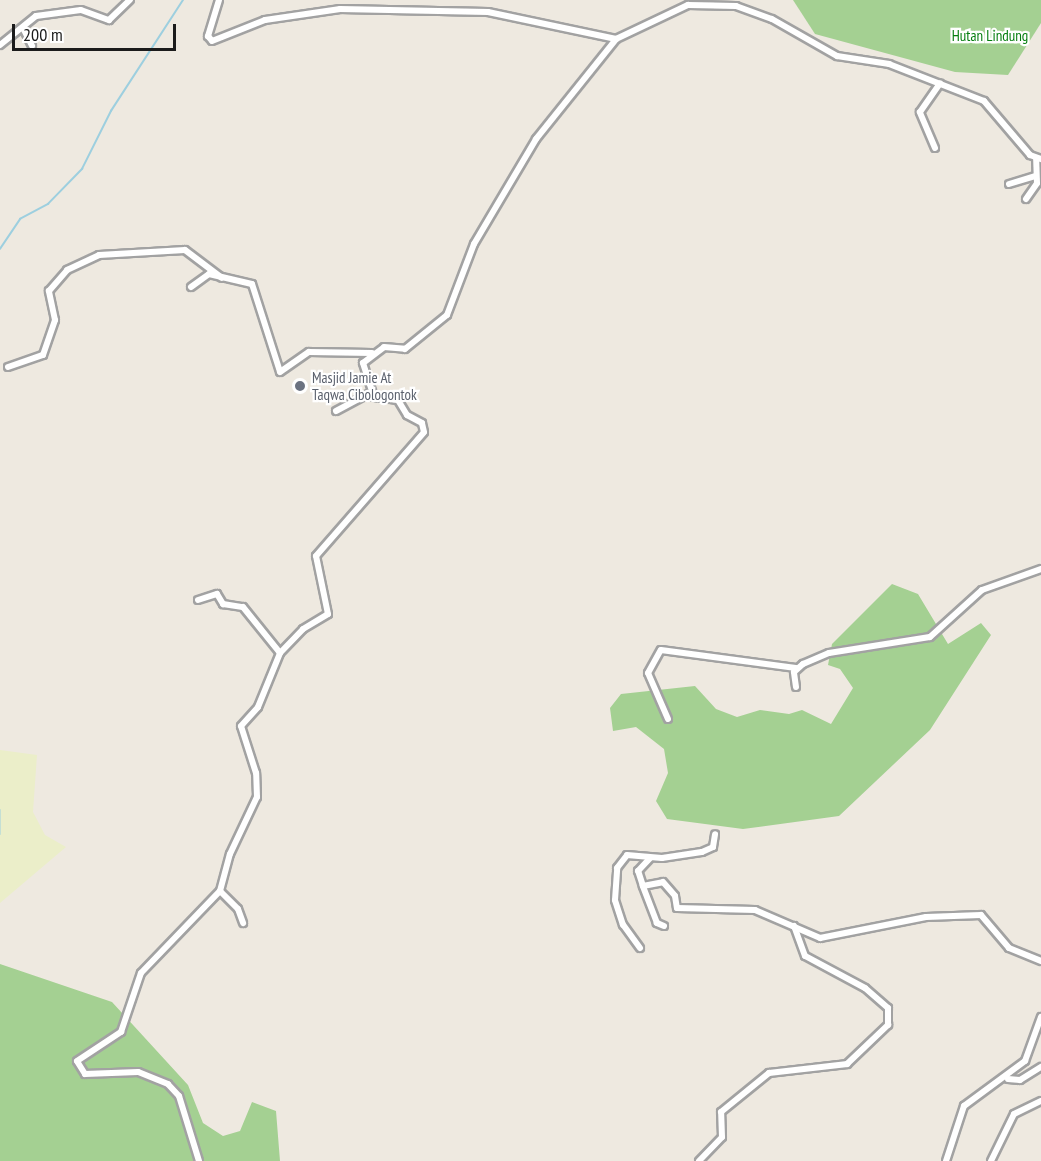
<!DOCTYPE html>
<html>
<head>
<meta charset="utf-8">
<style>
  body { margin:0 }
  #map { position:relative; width:1041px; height:1161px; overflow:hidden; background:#eee9e0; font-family:"PT Sans Narrow",sans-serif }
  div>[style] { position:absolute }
  .farmland>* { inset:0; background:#ebeec9 }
  .forest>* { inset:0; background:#a4d092 }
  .stream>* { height:1.5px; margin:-0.75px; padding:0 0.75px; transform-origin:0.75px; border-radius:0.75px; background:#9dcfdf }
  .roads { filter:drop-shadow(2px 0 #a2a2a2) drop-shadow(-2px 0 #a2a2a2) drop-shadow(0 2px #a2a2a2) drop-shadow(0 -2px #a2a2a2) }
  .minor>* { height:6px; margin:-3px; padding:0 3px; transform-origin:3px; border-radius:3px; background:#fff }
  .dots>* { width:16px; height:16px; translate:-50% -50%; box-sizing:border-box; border:3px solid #fff; border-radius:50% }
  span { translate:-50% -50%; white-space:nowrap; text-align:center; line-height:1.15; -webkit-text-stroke:4.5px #fff; paint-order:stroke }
  .park-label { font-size:15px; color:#057e0f }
  .worship-label { font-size:15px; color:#5b616d }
  .left { translate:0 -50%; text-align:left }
  .scale { position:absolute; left:12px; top:24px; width:164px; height:27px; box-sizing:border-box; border:3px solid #1b1b1b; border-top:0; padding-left:8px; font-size:18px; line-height:21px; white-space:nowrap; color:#1b1b1b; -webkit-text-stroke:4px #fff; paint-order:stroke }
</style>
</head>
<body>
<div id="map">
  <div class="farmland">
    <i style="clip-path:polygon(0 750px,37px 755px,33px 812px,45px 835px,66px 847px,0 903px)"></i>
  </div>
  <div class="forest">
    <i style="clip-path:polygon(793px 0,1041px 0,1041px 23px,1008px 75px,955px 72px,815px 34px)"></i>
    <i style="clip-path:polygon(892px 584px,918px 594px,948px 644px,981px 623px,991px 635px,930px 730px,839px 816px,743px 829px,667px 819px,656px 801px,668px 773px,664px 749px,636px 727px,613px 731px,610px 708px,621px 694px,695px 686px,716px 709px,737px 717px,760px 710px,789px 714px,802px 710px,831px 724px,853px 688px,840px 669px,828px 665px,832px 644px)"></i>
    <i style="clip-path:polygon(0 964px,112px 1002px,188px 1085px,203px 1123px,223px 1136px,240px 1131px,252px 1102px,276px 1111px,280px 1161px,0 1161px)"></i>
  </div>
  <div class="stream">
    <i style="left:0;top:249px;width:36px;rotate:-56deg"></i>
    <i style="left:20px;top:219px;width:32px;rotate:-28deg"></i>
    <i style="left:48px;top:204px;width:49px;rotate:-45.8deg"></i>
    <i style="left:82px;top:169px;width:65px;rotate:-63.4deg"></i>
    <i style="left:111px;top:111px;width:132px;rotate:-57deg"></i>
    <i style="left:0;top:810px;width:24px;rotate:90deg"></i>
  </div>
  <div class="roads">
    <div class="minor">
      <i style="left:219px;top:0;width:38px;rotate:107deg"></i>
      <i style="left:208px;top:36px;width:6px;rotate:51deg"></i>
      <i style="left:212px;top:41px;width:57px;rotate:-21.6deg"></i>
      <i style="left:265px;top:20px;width:76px;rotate:-8.3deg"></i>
      <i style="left:340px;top:9px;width:148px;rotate:1.2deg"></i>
      <i style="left:488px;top:12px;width:131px;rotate:11.9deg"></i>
      <i style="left:616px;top:39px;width:80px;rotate:-25.3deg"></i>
      <i style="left:688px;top:5px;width:48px;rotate:1.2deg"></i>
      <i style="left:736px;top:6px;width:38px;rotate:20deg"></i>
      <i style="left:772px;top:19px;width:75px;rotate:29.6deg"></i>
      <i style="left:837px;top:56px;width:53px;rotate:8.7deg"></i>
      <i style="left:889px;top:64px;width:102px;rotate:21.3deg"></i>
      <i style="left:984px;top:101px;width:71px;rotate:49.6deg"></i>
      <i style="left:1030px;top:155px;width:12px;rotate:20deg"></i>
      <i style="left:23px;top:28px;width:20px;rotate:63deg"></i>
      <i style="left:0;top:45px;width:46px;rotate:-38.9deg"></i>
      <i style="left:36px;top:16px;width:45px;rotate:-7.6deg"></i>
      <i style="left:81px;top:10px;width:30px;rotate:20deg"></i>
      <i style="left:109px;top:20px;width:29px;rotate:-44deg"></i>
      <i style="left:935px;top:148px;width:39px;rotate:-113deg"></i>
      <i style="left:920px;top:112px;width:35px;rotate:-55deg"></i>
      <i style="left:1009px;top:184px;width:28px;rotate:-17deg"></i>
      <i style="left:1026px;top:199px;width:19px;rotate:-55deg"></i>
      <i style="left:1037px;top:183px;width:24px;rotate:-92deg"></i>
      <i style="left:191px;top:287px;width:22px;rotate:-36deg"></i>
      <i style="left:209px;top:274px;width:44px;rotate:13.1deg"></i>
      <i style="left:252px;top:284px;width:92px;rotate:72.3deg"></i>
      <i style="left:280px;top:372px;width:35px;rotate:-35deg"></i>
      <i style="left:309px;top:352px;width:63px;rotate:0.9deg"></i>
      <i style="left:8px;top:367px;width:37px;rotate:-19deg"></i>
      <i style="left:43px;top:355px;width:37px;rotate:-71deg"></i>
      <i style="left:55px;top:320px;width:30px;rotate:-102deg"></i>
      <i style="left:49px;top:291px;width:28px;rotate:-49deg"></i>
      <i style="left:67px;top:270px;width:35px;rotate:-25deg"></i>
      <i style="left:99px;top:255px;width:86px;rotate:-3.3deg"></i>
      <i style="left:185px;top:250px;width:46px;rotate:37.1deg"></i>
      <i style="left:336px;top:411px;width:38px;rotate:-28deg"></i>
      <i style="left:198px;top:600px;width:20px;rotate:-18deg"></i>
      <i style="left:217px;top:594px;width:12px;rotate:59deg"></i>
      <i style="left:223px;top:604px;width:20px;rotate:9deg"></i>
      <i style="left:243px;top:607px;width:59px;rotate:51.2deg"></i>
      <i style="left:796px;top:687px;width:15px;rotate:-98deg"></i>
      <i style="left:794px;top:672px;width:12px;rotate:-42deg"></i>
      <i style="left:803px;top:664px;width:28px;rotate:-23deg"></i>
      <i style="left:829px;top:653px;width:102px;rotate:-9deg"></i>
      <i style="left:930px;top:637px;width:70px;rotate:-42.1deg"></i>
      <i style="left:982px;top:590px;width:63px;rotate:-19.6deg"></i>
      <i style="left:668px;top:719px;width:50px;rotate:-113.5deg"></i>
      <i style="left:648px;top:673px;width:26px;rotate:-61deg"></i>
      <i style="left:661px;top:650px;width:136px;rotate:7.6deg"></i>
      <i style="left:643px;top:886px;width:16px;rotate:-108deg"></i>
      <i style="left:638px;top:871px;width:18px;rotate:-47deg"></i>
      <i style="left:220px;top:891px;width:25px;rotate:45deg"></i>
      <i style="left:238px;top:909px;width:15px;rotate:70deg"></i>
      <i style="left:664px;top:926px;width:8px;rotate:-157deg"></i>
      <i style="left:657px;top:923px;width:40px;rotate:-111deg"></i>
      <i style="left:643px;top:886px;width:20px;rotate:-11deg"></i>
      <i style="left:663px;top:882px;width:18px;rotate:49deg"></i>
      <i style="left:675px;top:896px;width:12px;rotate:81deg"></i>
      <i style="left:677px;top:908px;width:78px;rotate:1.5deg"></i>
      <i style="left:755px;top:910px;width:71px;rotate:23.3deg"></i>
      <i style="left:820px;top:938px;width:108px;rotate:-11.2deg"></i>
      <i style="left:926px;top:917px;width:55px;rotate:-2.1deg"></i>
      <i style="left:981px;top:915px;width:43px;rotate:49.7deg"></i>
      <i style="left:1009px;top:948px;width:35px;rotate:22deg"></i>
      <i style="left:640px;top:948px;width:29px;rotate:-126deg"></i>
      <i style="left:623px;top:925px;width:26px;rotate:-108deg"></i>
      <i style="left:615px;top:900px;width:32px;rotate:-86deg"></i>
      <i style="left:617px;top:868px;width:16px;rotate:-52deg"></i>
      <i style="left:627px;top:855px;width:35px;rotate:5deg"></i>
      <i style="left:662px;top:858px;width:40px;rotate:-8.5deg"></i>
      <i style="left:702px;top:852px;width:12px;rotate:-24deg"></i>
      <i style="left:713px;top:847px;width:13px;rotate:-81deg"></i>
      <i style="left:1008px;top:1079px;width:12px;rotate:5deg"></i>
      <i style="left:1020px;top:1080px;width:25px;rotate:-32deg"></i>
      <i style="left:199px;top:1161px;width:68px;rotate:-107.1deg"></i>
      <i style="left:179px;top:1096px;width:16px;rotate:-133deg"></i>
      <i style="left:168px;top:1084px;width:32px;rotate:-158deg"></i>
      <i style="left:138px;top:1072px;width:53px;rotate:177.8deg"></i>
      <i style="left:85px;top:1074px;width:15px;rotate:-122deg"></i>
      <i style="left:77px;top:1061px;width:53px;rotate:-33.4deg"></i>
      <i style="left:121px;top:1032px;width:62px;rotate:-71.3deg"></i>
      <i style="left:141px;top:973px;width:114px;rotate:-46.1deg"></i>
      <i style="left:220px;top:891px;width:38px;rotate:-75deg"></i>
      <i style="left:230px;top:854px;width:63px;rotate:-64.7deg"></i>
      <i style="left:257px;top:797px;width:24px;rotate:-92deg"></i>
      <i style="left:256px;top:773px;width:49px;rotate:-107.7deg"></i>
      <i style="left:241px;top:726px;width:25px;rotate:-48deg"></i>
      <i style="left:258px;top:707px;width:58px;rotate:-67.8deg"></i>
      <i style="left:280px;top:653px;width:33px;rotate:-46deg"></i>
      <i style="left:303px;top:629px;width:29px;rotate:-31deg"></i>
      <i style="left:328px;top:614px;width:59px;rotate:-101.7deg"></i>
      <i style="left:316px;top:556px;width:164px;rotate:-48.9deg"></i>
      <i style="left:424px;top:432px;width:9px;rotate:-103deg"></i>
      <i style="left:422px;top:423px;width:17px;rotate:-152deg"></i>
      <i style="left:407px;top:415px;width:17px;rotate:-121deg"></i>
      <i style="left:398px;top:400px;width:24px;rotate:-173deg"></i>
      <i style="left:374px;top:397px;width:36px;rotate:-108deg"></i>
      <i style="left:363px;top:363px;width:26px;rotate:-37deg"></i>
      <i style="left:384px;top:347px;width:21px;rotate:5deg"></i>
      <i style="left:405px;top:349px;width:54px;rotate:-39deg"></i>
      <i style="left:447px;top:315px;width:76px;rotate:-69.2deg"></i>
      <i style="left:474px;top:244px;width:122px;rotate:-59.4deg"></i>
      <i style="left:536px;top:139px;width:128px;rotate:-51.3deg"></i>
      <i style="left:699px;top:1161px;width:33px;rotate:-46deg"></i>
      <i style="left:722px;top:1137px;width:25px;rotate:-92deg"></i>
      <i style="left:721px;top:1112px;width:62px;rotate:-39.1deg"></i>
      <i style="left:769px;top:1073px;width:79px;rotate:-6.6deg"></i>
      <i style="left:847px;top:1064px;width:57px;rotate:-43.6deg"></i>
      <i style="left:888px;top:1025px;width:17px;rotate:-90deg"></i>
      <i style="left:888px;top:1008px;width:30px;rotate:-139deg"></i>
      <i style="left:865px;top:988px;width:68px;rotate:-151.9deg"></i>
      <i style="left:805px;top:956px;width:32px;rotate:-110deg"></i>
      <i style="left:946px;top:1161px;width:58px;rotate:-71.9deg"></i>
      <i style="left:964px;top:1106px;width:76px;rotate:-36.4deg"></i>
      <i style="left:1025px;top:1061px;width:47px;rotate:-70deg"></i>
      <i style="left:991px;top:1161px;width:52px;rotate:-63.9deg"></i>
      <i style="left:1014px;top:1114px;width:30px;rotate:-26deg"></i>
    </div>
  </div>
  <div class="dots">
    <i style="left:300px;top:386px;background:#6b7280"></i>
  </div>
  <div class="park-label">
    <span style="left:990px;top:36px">Hutan Lindung</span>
  </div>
  <div class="worship-label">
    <span class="left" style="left:312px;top:386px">Masjid Jamie At<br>Taqwa Cibologontok</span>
  </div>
  <div class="scale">200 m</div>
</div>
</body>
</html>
